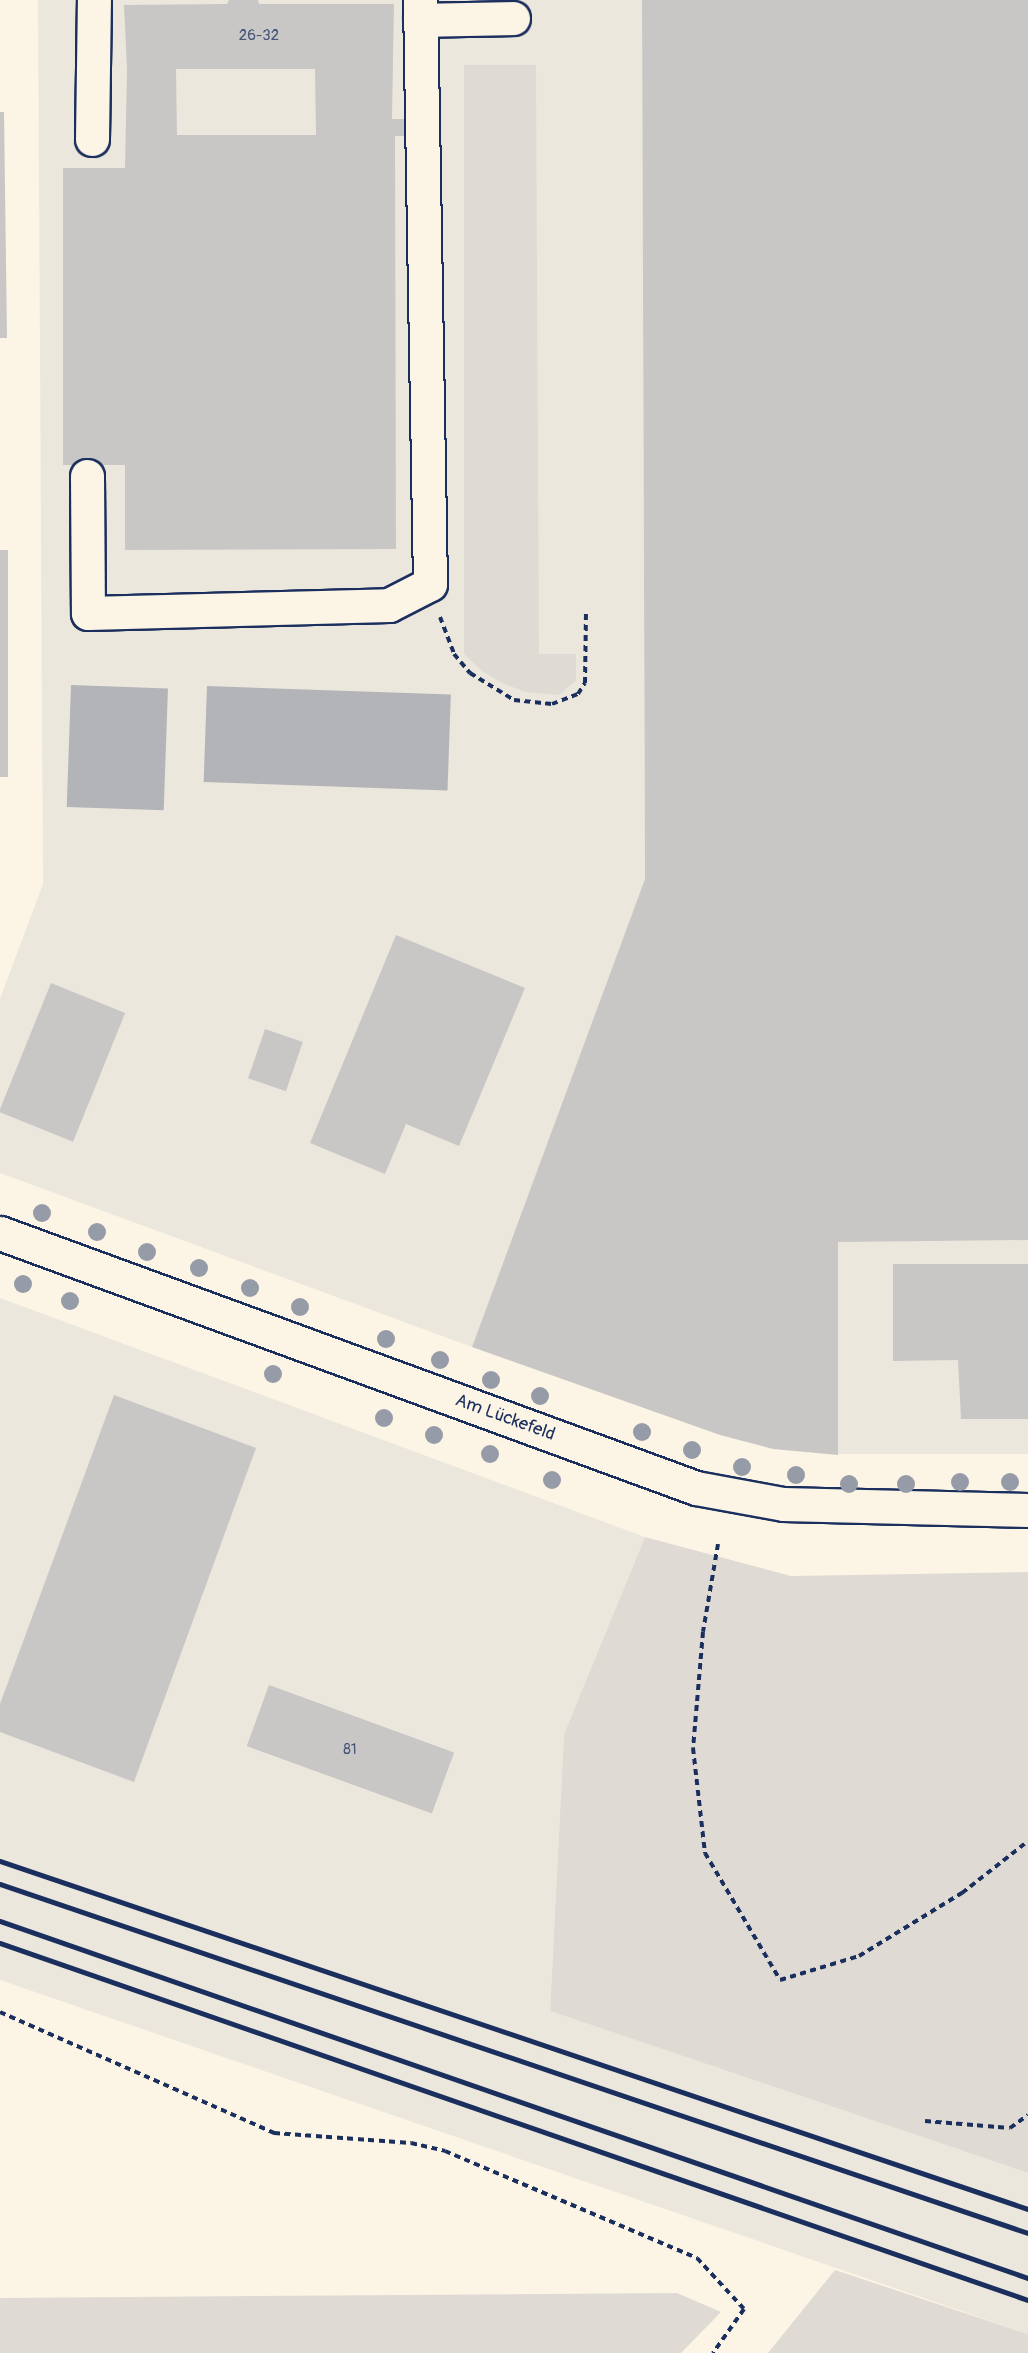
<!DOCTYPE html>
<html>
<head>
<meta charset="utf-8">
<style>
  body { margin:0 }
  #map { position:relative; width:1028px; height:2353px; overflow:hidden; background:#fcf5e5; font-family:Pangolin,sans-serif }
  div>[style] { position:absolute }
  .built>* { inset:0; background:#ece7dc; transform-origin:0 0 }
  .green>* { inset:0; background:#dfdbd4 }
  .water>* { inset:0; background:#b2b4b8; transform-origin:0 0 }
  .building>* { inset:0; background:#c8c7c6; transform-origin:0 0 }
  .path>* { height:4px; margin-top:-2px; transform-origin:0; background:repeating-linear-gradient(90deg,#1b2f5e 0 6px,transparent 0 10.5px) }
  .roads { filter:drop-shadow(2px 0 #1b2f5e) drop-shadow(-2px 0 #1b2f5e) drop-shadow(0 2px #1b2f5e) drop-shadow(0 -2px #1b2f5e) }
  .minor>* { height:33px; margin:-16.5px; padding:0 16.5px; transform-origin:16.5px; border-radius:16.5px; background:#fcf5e5 }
  .rail>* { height:4.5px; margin:-2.25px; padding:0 2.25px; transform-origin:2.25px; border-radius:2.25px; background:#1b2f5e }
  .trees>* { width:18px; height:18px; margin:-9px; border-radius:50%; background:#969ba8 }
  span { translate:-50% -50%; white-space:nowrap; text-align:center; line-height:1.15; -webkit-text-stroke:4.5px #fcf5e5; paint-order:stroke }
  .number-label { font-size:15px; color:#465578 }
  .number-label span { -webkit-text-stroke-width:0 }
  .street-label { font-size:18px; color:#1b2f5e }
</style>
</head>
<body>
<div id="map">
  <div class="built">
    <i style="clip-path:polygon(38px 0,642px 0,645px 879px,472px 1347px,0 1173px,0 999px,43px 884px)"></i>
    <i style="left:1028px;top:1240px;width:214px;height:190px;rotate:90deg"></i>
    <i style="clip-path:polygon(0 1298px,645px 1537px,564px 1734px,550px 2011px,1028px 2173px,1028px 2334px,0 1980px)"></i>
  </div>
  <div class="green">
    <i style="clip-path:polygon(464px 65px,536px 65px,539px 654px,576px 654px,576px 681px,559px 695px,525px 692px,502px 683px,482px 671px,464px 654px)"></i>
    <i style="clip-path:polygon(645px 1537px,791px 1576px,1028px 1572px,1028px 2173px,550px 2011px,564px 1734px)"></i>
    <i style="clip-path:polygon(835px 2270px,1028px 2334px,1028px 2353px,768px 2353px)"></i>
    <i style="clip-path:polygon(677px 2293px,721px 2312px,681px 2353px,0 2353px,0 2298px)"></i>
  </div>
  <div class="water">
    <i style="left:71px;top:685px;width:97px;height:122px;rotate:2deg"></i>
    <i style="left:207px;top:686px;width:244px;height:96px;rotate:2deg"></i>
  </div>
  <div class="building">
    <i style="clip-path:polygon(evenodd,229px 0,258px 0,259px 4px,394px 4px,392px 119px,405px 119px,405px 136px,395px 136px,396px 549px,125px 550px,125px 465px,63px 465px,63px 168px,125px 168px,127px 69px,124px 5px,227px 4px,229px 0,176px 69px,315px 69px,316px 135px,177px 135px,176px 69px)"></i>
    <i style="clip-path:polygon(642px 0,1028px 0,1028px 1240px,838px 1242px,838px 1455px,773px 1449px,720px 1435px,472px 1347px,645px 879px)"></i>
    <i style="clip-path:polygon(0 112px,4px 112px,7px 338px,0 338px)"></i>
    <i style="left:0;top:550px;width:8px;height:227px"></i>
    <i style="clip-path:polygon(396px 935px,525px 988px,459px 1146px,406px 1124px,385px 1174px,310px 1143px)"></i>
    <i style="left:51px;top:983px;width:80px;height:139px;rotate:22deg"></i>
    <i style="left:265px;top:1029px;width:40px;height:52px;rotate:19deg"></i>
    <i style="clip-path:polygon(893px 1264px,1028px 1264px,1028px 1419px,961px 1419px,958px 1360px,893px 1361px)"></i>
    <i style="clip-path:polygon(114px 1395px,256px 1448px,134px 1782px,0 1732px,0 1704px)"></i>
    <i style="left:269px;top:1685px;width:197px;height:65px;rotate:20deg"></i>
  </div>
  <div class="path">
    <i style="left:440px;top:617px;width:40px;rotate:69deg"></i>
    <i style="left:454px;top:654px;width:25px;rotate:50deg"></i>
    <i style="left:470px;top:673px;width:52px;rotate:31.5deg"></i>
    <i style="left:514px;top:700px;width:38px;rotate:6deg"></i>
    <i style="left:552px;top:704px;width:28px;rotate:-21deg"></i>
    <i style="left:578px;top:694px;width:13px;rotate:-58deg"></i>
    <i style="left:585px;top:683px;width:69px;rotate:-89.2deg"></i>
    <i style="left:718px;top:1544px;width:89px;rotate:99.7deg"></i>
    <i style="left:703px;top:1632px;width:116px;rotate:94.9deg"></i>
    <i style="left:693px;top:1748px;width:106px;rotate:83.5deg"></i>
    <i style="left:705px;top:1853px;width:147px;rotate:59.4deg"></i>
    <i style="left:780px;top:1980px;width:83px;rotate:-16.9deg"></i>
    <i style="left:859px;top:1956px;width:121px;rotate:-31.5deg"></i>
    <i style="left:962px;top:1893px;width:84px;rotate:-38.2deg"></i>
    <i style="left:0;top:2012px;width:300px;rotate:23.8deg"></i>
    <i style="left:274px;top:2133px;width:137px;rotate:4.2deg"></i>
    <i style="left:411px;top:2143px;width:35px;rotate:13deg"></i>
    <i style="left:445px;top:2151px;width:274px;rotate:23deg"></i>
    <i style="left:697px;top:2258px;width:69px;rotate:47.3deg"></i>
    <i style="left:744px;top:2309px;width:54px;rotate:125.2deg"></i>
    <i style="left:925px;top:2121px;width:85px;rotate:4.7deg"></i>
    <i style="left:1010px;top:2128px;width:22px;rotate:-36deg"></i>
  </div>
  <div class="roads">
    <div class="minor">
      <i style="left:420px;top:20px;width:93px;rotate:-1.2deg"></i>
      <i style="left:92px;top:139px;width:139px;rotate:-89.2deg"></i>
      <i style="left:87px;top:476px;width:137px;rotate:89.6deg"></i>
      <i style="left:88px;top:613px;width:301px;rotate:-1.5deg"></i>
      <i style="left:389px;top:605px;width:46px;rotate:-27.1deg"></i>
      <i style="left:430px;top:584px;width:584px;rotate:-90.98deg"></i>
      <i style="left:0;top:1233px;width:741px;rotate:20.12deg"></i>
      <i style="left:696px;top:1488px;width:88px;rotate:10.4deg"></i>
      <i style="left:783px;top:1504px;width:245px;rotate:1.4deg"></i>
    </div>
  </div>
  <div class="rail">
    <i style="left:0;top:1861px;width:1085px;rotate:18.7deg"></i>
    <i style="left:0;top:1884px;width:1086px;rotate:18.75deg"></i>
    <i style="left:0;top:1921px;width:1088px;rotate:19.15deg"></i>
    <i style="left:0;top:1943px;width:1088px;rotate:19.15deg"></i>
  </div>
  <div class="trees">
    <i style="left:42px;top:1213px"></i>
    <i style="left:97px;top:1232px"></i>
    <i style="left:147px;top:1252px"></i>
    <i style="left:199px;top:1268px"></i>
    <i style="left:23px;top:1284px"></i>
    <i style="left:250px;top:1288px"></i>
    <i style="left:70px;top:1301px"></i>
    <i style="left:300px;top:1307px"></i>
    <i style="left:386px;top:1339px"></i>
    <i style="left:440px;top:1360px"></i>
    <i style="left:273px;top:1374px"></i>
    <i style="left:491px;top:1380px"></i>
    <i style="left:540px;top:1396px"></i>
    <i style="left:384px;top:1418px"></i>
    <i style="left:642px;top:1432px"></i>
    <i style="left:434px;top:1435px"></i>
    <i style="left:692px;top:1450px"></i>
    <i style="left:490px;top:1454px"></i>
    <i style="left:742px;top:1467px"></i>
    <i style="left:796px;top:1475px"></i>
    <i style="left:552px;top:1480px"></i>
    <i style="left:960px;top:1482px"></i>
    <i style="left:1010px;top:1482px"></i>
    <i style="left:849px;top:1484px"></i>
    <i style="left:906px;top:1484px"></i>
  </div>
  <div class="number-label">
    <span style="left:259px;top:36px">26-32</span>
    <span style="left:350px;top:1750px">81</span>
  </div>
  <div class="street-label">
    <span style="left:505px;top:1418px;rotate:20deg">Am Lückefeld</span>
  </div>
</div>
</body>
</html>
